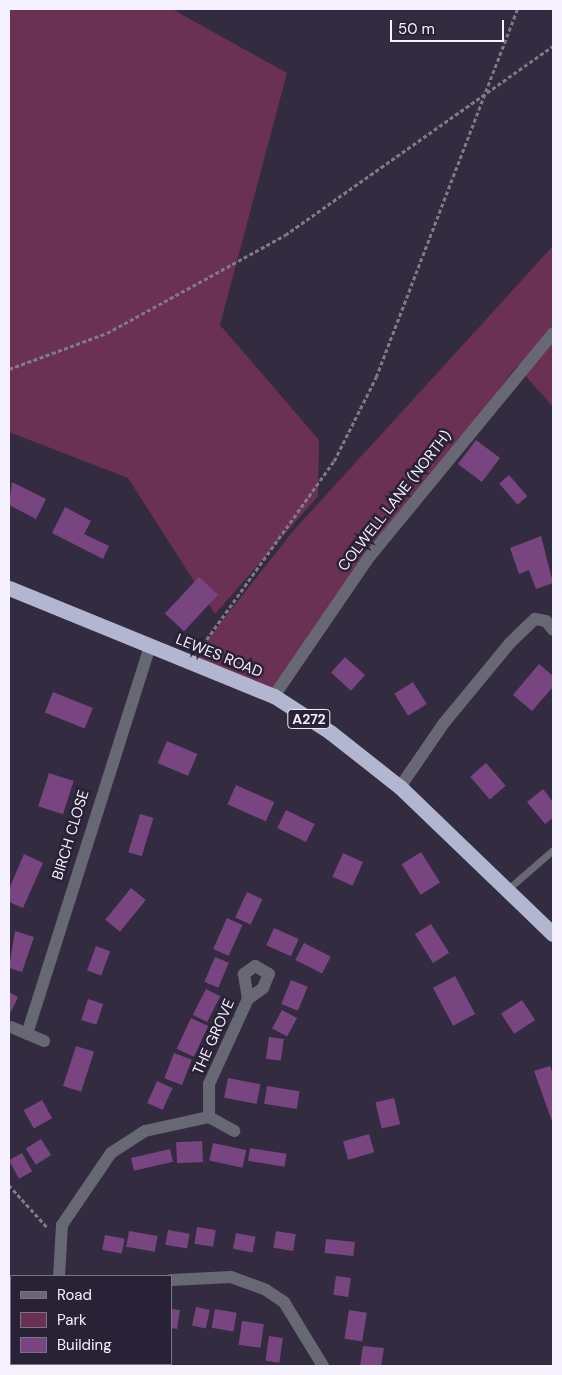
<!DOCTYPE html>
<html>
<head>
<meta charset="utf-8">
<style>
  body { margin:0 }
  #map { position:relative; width:562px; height:1375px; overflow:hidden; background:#332b40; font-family:"DM Sans",sans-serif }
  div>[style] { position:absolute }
  .green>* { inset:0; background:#6a3154 }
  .building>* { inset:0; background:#794580; transform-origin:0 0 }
  .path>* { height:2.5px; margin-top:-1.25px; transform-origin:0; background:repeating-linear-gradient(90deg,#7f798b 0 4px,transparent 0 6.5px) }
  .lane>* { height:7px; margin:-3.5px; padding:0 3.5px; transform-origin:3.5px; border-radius:3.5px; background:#676873 }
  .street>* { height:12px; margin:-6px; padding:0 6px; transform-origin:6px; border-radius:6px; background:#676873 }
  .highway>* { height:15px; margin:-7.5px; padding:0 7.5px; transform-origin:7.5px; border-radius:7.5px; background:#b3b6d1 }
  span { translate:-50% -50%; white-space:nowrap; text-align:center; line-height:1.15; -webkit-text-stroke:5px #292135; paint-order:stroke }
  .shield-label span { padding:1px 4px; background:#292135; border:1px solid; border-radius:4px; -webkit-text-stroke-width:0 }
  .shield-label { font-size:14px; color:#f6f1ff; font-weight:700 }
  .street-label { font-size:15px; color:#f6f1ff }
  .frame { position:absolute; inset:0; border:10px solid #f6f1ff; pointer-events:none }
  .legend { position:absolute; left:10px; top:1275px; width:162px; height:90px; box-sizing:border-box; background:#292135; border:1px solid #7b7486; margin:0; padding:6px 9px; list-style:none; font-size:15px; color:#f6f1ff }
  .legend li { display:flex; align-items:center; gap:10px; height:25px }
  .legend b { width:25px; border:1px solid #7b7486 }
  .scale { position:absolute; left:390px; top:20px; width:114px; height:22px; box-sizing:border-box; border:2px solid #f6f1ff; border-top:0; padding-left:6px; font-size:15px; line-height:18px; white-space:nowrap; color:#f6f1ff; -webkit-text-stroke:4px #292135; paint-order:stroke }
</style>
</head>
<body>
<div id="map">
  <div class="green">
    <i style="clip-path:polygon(10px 9px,172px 9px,287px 73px,220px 325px,319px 440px,318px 496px,215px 614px,128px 478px,9px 432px)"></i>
    <i style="clip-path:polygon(553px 246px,553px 407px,517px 366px,426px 483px,274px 696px,188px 664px,294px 530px)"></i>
  </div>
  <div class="building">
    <i style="left:476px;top:440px;width:30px;height:30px;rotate:37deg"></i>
    <i style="left:509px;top:475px;width:28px;height:13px;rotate:49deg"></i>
    <i style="clip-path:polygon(12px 482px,46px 499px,36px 519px,9px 505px)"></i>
    <i style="clip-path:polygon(65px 507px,91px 521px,84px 534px,109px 546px,103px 559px,52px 533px)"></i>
    <i style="clip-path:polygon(541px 536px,553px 583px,536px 589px,529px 570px,519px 574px,510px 548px)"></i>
    <i style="left:199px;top:577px;width:26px;height:50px;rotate:43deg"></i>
    <i style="left:345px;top:657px;width:27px;height:21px;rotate:42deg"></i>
    <i style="clip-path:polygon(539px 664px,553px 676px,553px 687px,532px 711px,513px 695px)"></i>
    <i style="left:413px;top:682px;width:26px;height:22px;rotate:58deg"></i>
    <i style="left:53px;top:692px;width:43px;height:22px;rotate:22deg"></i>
    <i style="left:167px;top:741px;width:33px;height:24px;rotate:23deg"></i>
    <i style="left:486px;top:763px;width:30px;height:21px;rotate:49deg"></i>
    <i style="left:49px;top:773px;width:26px;height:35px;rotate:18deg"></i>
    <i style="left:236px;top:785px;width:42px;height:21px;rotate:24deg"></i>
    <i style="clip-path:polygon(543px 789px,553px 802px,553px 818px,545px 824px,527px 802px)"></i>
    <i style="left:286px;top:810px;width:32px;height:20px;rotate:26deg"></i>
    <i style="left:140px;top:814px;width:14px;height:40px;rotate:17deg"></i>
    <i style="left:421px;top:852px;width:36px;height:23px;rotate:58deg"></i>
    <i style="left:343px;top:853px;width:22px;height:26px;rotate:24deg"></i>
    <i style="clip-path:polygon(24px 854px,43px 863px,23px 908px,9px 902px,9px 889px)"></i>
    <i style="left:131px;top:888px;width:19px;height:41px;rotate:39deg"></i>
    <i style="left:247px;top:892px;width:17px;height:28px;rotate:25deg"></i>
    <i style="left:227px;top:918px;width:17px;height:34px;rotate:24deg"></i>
    <i style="left:431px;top:924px;width:34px;height:19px;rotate:58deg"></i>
    <i style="left:274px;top:928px;width:27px;height:19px;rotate:24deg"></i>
    <i style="clip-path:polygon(15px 931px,34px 937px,22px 972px,9px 968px)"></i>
    <i style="left:304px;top:943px;width:30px;height:19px;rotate:27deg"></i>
    <i style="left:96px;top:946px;width:15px;height:26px;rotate:20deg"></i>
    <i style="left:215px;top:957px;width:15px;height:27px;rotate:23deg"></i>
    <i style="left:455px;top:976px;width:43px;height:25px;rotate:62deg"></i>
    <i style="left:291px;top:980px;width:18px;height:26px;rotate:22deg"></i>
    <i style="left:206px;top:989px;width:16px;height:29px;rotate:27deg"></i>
    <i style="clip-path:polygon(9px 992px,18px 997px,9px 1016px)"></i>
    <i style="left:88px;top:999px;width:16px;height:22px;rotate:18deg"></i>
    <i style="left:522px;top:1000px;width:24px;height:25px;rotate:57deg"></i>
    <i style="left:282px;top:1010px;width:17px;height:21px;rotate:28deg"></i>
    <i style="left:191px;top:1018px;width:19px;height:34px;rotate:25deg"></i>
    <i style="left:269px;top:1037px;width:15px;height:22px;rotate:8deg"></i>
    <i style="left:76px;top:1046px;width:19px;height:42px;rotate:18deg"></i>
    <i style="left:174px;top:1053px;width:19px;height:27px;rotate:21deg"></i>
    <i style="clip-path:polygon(550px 1066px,553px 1074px,553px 1124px,534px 1071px)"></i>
    <i style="left:228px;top:1078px;width:33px;height:20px;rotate:11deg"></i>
    <i style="left:157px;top:1081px;width:17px;height:24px;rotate:24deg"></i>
    <i style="left:267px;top:1086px;width:33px;height:18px;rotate:9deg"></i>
    <i style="left:394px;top:1098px;width:27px;height:19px;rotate:77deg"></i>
    <i style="left:42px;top:1100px;width:21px;height:21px;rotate:61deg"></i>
    <i style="left:369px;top:1134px;width:19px;height:27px;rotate:74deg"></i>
    <i style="left:41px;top:1139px;width:19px;height:18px;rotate:58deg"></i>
    <i style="left:202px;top:1141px;width:21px;height:26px;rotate:87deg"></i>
    <i style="left:213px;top:1143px;width:34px;height:18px;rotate:12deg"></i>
    <i style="left:250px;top:1148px;width:37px;height:13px;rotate:9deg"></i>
    <i style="left:170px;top:1149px;width:13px;height:40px;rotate:77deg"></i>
    <i style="left:22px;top:1153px;width:21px;height:15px;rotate:61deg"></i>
    <i style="left:197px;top:1227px;width:19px;height:17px;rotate:9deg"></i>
    <i style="left:168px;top:1230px;width:22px;height:15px;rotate:10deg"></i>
    <i style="left:129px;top:1231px;width:29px;height:16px;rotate:10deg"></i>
    <i style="left:276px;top:1231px;width:20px;height:17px;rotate:9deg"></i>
    <i style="left:236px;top:1233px;width:20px;height:16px;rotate:11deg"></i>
    <i style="left:105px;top:1235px;width:20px;height:15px;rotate:11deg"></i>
    <i style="left:326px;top:1239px;width:29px;height:14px;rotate:6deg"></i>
    <i style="left:336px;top:1276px;width:15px;height:19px;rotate:8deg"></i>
    <i style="left:196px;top:1307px;width:14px;height:19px;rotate:12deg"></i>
    <i style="clip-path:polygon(171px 1309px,180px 1310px,177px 1329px,171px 1328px)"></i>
    <i style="left:215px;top:1309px;width:22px;height:19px;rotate:10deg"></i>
    <i style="left:349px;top:1310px;width:18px;height:29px;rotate:9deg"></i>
    <i style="left:242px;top:1321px;width:22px;height:24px;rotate:8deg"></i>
    <i style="left:269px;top:1336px;width:14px;height:25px;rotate:8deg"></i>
    <i style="clip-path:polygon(363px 1346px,384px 1348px,381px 1366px,360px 1366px)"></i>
  </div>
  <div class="path">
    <i style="left:9px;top:369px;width:104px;rotate:-20.2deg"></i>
    <i style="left:107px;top:333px;width:203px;rotate:-28.8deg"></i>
    <i style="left:285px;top:235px;width:328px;rotate:-35.2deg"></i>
    <i style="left:199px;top:650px;width:232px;rotate:-54.5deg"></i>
    <i style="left:334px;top:461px;width:94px;rotate:-63.4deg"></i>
    <i style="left:376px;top:377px;width:394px;rotate:-69deg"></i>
    <i style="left:9px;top:1185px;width:58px;rotate:47.8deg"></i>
  </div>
  <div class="lane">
    <i style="left:508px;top:889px;width:60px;rotate:-40.9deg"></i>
  </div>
  <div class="street">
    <i style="left:274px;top:696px;width:170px;rotate:-55.6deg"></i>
    <i style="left:370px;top:556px;width:288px;rotate:-50.6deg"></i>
    <i style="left:400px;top:787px;width:78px;rotate:-55.5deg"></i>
    <i style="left:444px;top:723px;width:104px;rotate:-50.5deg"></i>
    <i style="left:510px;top:643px;width:35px;rotate:-44deg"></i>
    <i style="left:535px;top:619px;width:11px;rotate:10deg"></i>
    <i style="left:546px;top:621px;width:11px;rotate:52deg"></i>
    <i style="left:11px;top:1027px;width:36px;rotate:23deg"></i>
    <i style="left:27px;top:1034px;width:406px;rotate:-72.4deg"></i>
    <i style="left:209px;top:1117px;width:29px;rotate:29deg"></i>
    <i style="left:59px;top:1276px;width:51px;rotate:-86.6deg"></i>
    <i style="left:62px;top:1225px;width:87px;rotate:-55.8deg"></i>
    <i style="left:111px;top:1153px;width:40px;rotate:-32.9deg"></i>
    <i style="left:145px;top:1131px;width:66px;rotate:-12.3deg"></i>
    <i style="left:209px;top:1117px;width:33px;rotate:-90deg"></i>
    <i style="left:209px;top:1084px;width:94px;rotate:-65.4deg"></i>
    <i style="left:248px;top:999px;width:19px;rotate:-36deg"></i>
    <i style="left:263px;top:988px;width:15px;rotate:-67deg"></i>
    <i style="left:269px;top:974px;width:16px;rotate:-150deg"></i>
    <i style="left:255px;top:966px;width:14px;rotate:144deg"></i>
    <i style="left:244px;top:974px;width:25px;rotate:81deg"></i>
    <i style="left:171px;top:1280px;width:60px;rotate:-2.9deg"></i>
    <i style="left:231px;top:1277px;width:37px;rotate:20deg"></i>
    <i style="left:266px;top:1290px;width:22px;rotate:34deg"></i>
    <i style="left:284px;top:1302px;width:75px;rotate:58.6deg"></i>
    <i style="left:9px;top:1294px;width:2px"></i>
    <i style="left:148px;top:1364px;width:2px;rotate:90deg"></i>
  </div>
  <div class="highway">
    <i style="left:9px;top:588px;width:286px;rotate:22.2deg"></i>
    <i style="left:274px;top:696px;width:67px;rotate:32.7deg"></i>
    <i style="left:330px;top:732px;width:89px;rotate:38.2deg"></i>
    <i style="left:400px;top:787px;width:212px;rotate:43.9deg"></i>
  </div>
  <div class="shield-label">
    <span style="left:309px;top:719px">A272</span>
  </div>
  <div class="street-label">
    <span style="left:395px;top:501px;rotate:-52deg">COLWELL LANE (NORTH)</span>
    <span style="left:219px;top:656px;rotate:22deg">LEWES ROAD</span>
    <span style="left:71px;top:835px;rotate:-73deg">BIRCH CLOSE</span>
    <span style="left:214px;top:1037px;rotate:-66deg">THE GROVE</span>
  </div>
  <div class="frame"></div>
  <ul class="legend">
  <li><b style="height:6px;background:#676873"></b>Road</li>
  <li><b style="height:14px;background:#6a3154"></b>Park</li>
  <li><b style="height:14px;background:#794580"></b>Building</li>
  </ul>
  <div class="scale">50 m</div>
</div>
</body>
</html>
